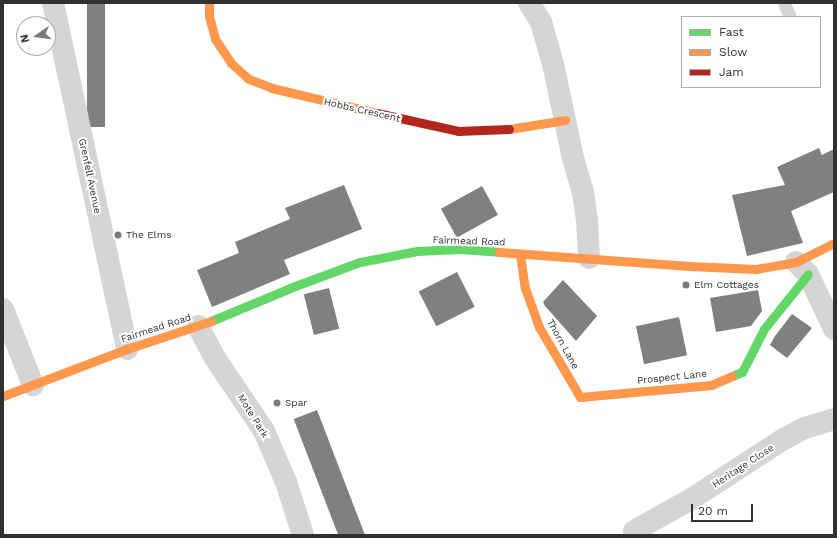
<!DOCTYPE html>
<html>
<head>
<meta charset="utf-8">
<style>
  body { margin:0 }
  #map { position:relative; width:837px; height:538px; overflow:hidden; background:#fff; font-family:"Work Sans",sans-serif }
  div>[style] { position:absolute }
  .building>* { inset:0; background:#808080; transform-origin:0 0 }
  .lane>* { height:13px; margin:-6.5px; padding:0 6.5px; transform-origin:6.5px; border-radius:6.5px; background:#d5d5d5 }
  .street>* { height:22px; margin:-11px; padding:0 11px; transform-origin:11px; border-radius:11px; background:#d5d5d5 }
  .fast>* { height:9px; margin:-4.5px; padding:0 4.5px; transform-origin:4.5px; border-radius:4.5px; background:#63d668 }
  .slow>* { height:9px; margin:-4.5px; padding:0 4.5px; transform-origin:4.5px; border-radius:4.5px; background:#ff974d }
  .jam>* { height:9px; margin:-4.5px; padding:0 4.5px; transform-origin:4.5px; border-radius:4.5px; background:#b3261e }
  .dots>* { width:11px; height:11px; translate:-50% -50%; box-sizing:border-box; border:2px solid #fff; border-radius:50% }
  span { translate:-50% -50%; white-space:nowrap; text-align:center; line-height:1.15; -webkit-text-stroke:4px #fff; paint-order:stroke }
  .street-label { font-size:10px; color:#313131 }
  .poi-label { font-size:10px; color:#313131 }
  .left { translate:0 -50%; text-align:left }
  .frame { position:absolute; inset:0; border:4px solid #313131; pointer-events:none }
  .legend { position:absolute; left:681px; top:16px; width:140px; height:72px; box-sizing:border-box; background:#fff; border:1px solid #adadad; margin:0; padding:5px 7px; list-style:none; font-size:12px; color:#313131 }
  .legend li { display:flex; align-items:center; gap:8px; height:20px }
  .legend b { width:20px; border:1px solid #adadad }
  .north { position:absolute; left:16px; top:16px; width:40px; height:40px; box-sizing:border-box; background:#fff; border:1px solid #adadad; border-radius:50%; rotate:257deg; font-size:11px; font-weight:700; line-height:16px; text-align:center; color:#313131 }
  .north::after { content:''; display:block; margin:auto; width:14px; height:18px; background:#797979; clip-path:polygon(50% 0,100% 100%,50% 72%,0 100%) }
  .scale { position:absolute; left:691px; top:504px; width:62px; height:18px; box-sizing:border-box; border:2px solid #313131; border-top:0; padding-left:5px; font-size:12px; line-height:14px; white-space:nowrap; color:#313131; -webkit-text-stroke:3px #fff; paint-order:stroke }
</style>
</head>
<body>
<div id="map">
  <div class="building">
    <i style="left:87px;top:3px;width:18px;height:124px"></i>
    <i style="clip-path:polygon(819px 148px,822px 155px,834px 149px,834px 192px,791px 211px,803px 243px,747px 256px,732px 195px,785px 185px,777px 167px)"></i>
    <i style="clip-path:polygon(344px 185px,362px 229px,284px 260px,290px 274px,212px 307px,197px 270px,239px 253px,235px 242px,290px 219px,285px 208px)"></i>
    <i style="left:482px;top:186px;width:33px;height:47px;rotate:61deg"></i>
    <i style="left:457px;top:272px;width:39px;height:43px;rotate:63deg"></i>
    <i style="clip-path:polygon(563px 280px,597px 316px,576px 341px,545px 306px,543px 302px)"></i>
    <i style="left:329px;top:288px;width:42px;height:26px;rotate:76deg"></i>
    <i style="clip-path:polygon(758px 290px,762px 311px,751px 326px,716px 332px,710px 298px)"></i>
    <i style="clip-path:polygon(792px 314px,812px 328px,787px 358px,770px 345px,775px 336px)"></i>
    <i style="left:679px;top:317px;width:39px;height:44px;rotate:78deg"></i>
    <i style="left:317px;top:410px;width:134px;height:25px;rotate:69deg"></i>
  </div>
  <div class="lane">
    <i style="left:784px;top:3px;width:15px;rotate:67deg"></i>
  </div>
  <div class="street">
    <i style="left:53px;top:3px;width:354px;rotate:77.9deg"></i>
    <i style="left:529px;top:3px;width:22px;rotate:58deg"></i>
    <i style="left:541px;top:22px;width:44px;rotate:74.1deg"></i>
    <i style="left:553px;top:64px;width:96px;rotate:78deg"></i>
    <i style="left:573px;top:158px;width:35px;rotate:74deg"></i>
    <i style="left:583px;top:192px;width:28px;rotate:82deg"></i>
    <i style="left:587px;top:220px;width:38px;rotate:87deg"></i>
    <i style="left:796px;top:262px;width:17px;rotate:45deg"></i>
    <i style="left:808px;top:274px;width:61px;rotate:64.7deg"></i>
    <i style="left:3px;top:309px;width:82px;rotate:68.5deg"></i>
    <i style="left:198px;top:326px;width:36px;rotate:62deg"></i>
    <i style="left:215px;top:358px;width:88px;rotate:56.1deg"></i>
    <i style="left:264px;top:431px;width:56px;rotate:66.7deg"></i>
    <i style="left:286px;top:482px;width:56px;rotate:72.2deg"></i>
    <i style="left:634px;top:531px;width:68px;rotate:-29.2deg"></i>
    <i style="left:693px;top:498px;width:106px;rotate:-33.1deg"></i>
    <i style="left:782px;top:440px;width:26px;rotate:-28deg"></i>
    <i style="left:805px;top:428px;width:30px;rotate:-17deg"></i>
  </div>
  <div class="fast">
    <i style="left:211px;top:321px;width:91px;rotate:-22.6deg"></i>
    <i style="left:295px;top:286px;width:69px;rotate:-20.3deg"></i>
    <i style="left:360px;top:262px;width:58px;rotate:-10.9deg"></i>
    <i style="left:417px;top:251px;width:43px;rotate:-2.7deg"></i>
    <i style="left:460px;top:249px;width:39px;rotate:4deg"></i>
    <i style="left:732px;top:376px;width:11px;rotate:-22deg"></i>
    <i style="left:742px;top:372px;width:48px;rotate:-62.9deg"></i>
    <i style="left:764px;top:329px;width:70px;rotate:-51.3deg"></i>
  </div>
  <div class="slow">
    <i style="left:209px;top:3px;width:13px;rotate:90deg"></i>
    <i style="left:209px;top:16px;width:24px;rotate:75deg"></i>
    <i style="left:215px;top:39px;width:29px;rotate:56deg"></i>
    <i style="left:231px;top:63px;width:24px;rotate:42deg"></i>
    <i style="left:249px;top:79px;width:25px;rotate:21deg"></i>
    <i style="left:272px;top:88px;width:108px;rotate:13.4deg"></i>
    <i style="left:509px;top:129px;width:57px;rotate:-9.1deg"></i>
    <i style="left:499px;top:252px;width:191px;rotate:4.2deg"></i>
    <i style="left:689px;top:266px;width:67px;rotate:2.6deg"></i>
    <i style="left:756px;top:269px;width:41px;rotate:-9.9deg"></i>
    <i style="left:796px;top:262px;width:42px;rotate:-26.6deg"></i>
    <i style="left:520px;top:254px;width:34px;rotate:82deg"></i>
    <i style="left:525px;top:288px;width:41px;rotate:70.3deg"></i>
    <i style="left:539px;top:327px;width:81px;rotate:59.6deg"></i>
    <i style="left:580px;top:397px;width:132px;rotate:-5.2deg"></i>
    <i style="left:711px;top:385px;width:23px;rotate:-23deg"></i>
    <i style="left:3px;top:396px;width:133px;rotate:-20.8deg"></i>
    <i style="left:127px;top:349px;width:89px;rotate:-18.4deg"></i>
  </div>
  <div class="jam">
    <i style="left:377px;top:113px;width:83px;rotate:12.5deg"></i>
    <i style="left:458px;top:131px;width:51px;rotate:-2.2deg"></i>
  </div>
  <div class="dots">
    <i style="left:118px;top:235px;background:#797979"></i>
    <i style="left:686px;top:285px;background:#797979"></i>
    <i style="left:277px;top:403px;background:#797979"></i>
  </div>
  <div class="street-label">
    <span style="left:362px;top:110px;rotate:13deg">Hobbs Crescent</span>
    <span style="left:90px;top:176px;rotate:78deg">Grenfell Avenue</span>
    <span style="left:469px;top:241px;rotate:2deg">Fairmead Road</span>
    <span style="left:156px;top:328px;rotate:-18deg">Fairmead Road</span>
    <span style="left:563px;top:344px;rotate:61deg">Thorn Lane</span>
    <span style="left:672px;top:377px;rotate:-6deg">Prospect Lane</span>
    <span style="left:253px;top:416px;rotate:58deg">Mote Park</span>
    <span style="left:743px;top:466px;rotate:-33deg">Heritage Close</span>
  </div>
  <div class="poi-label">
    <span class="left" style="left:126px;top:235px">The Elms</span>
    <span class="left" style="left:694px;top:285px">Elm Cottages</span>
    <span class="left" style="left:285px;top:403px">Spar</span>
  </div>
  <div class="frame"></div>
  <ul class="legend">
  <li><b style="height:5px;background:#63d668"></b>Fast</li>
  <li><b style="height:5px;background:#ff974d"></b>Slow</li>
  <li><b style="height:5px;background:#b3261e"></b>Jam</li>
  </ul>
  <div class="north">N</div>
  <div class="scale">20 m</div>
</div>
</body>
</html>
